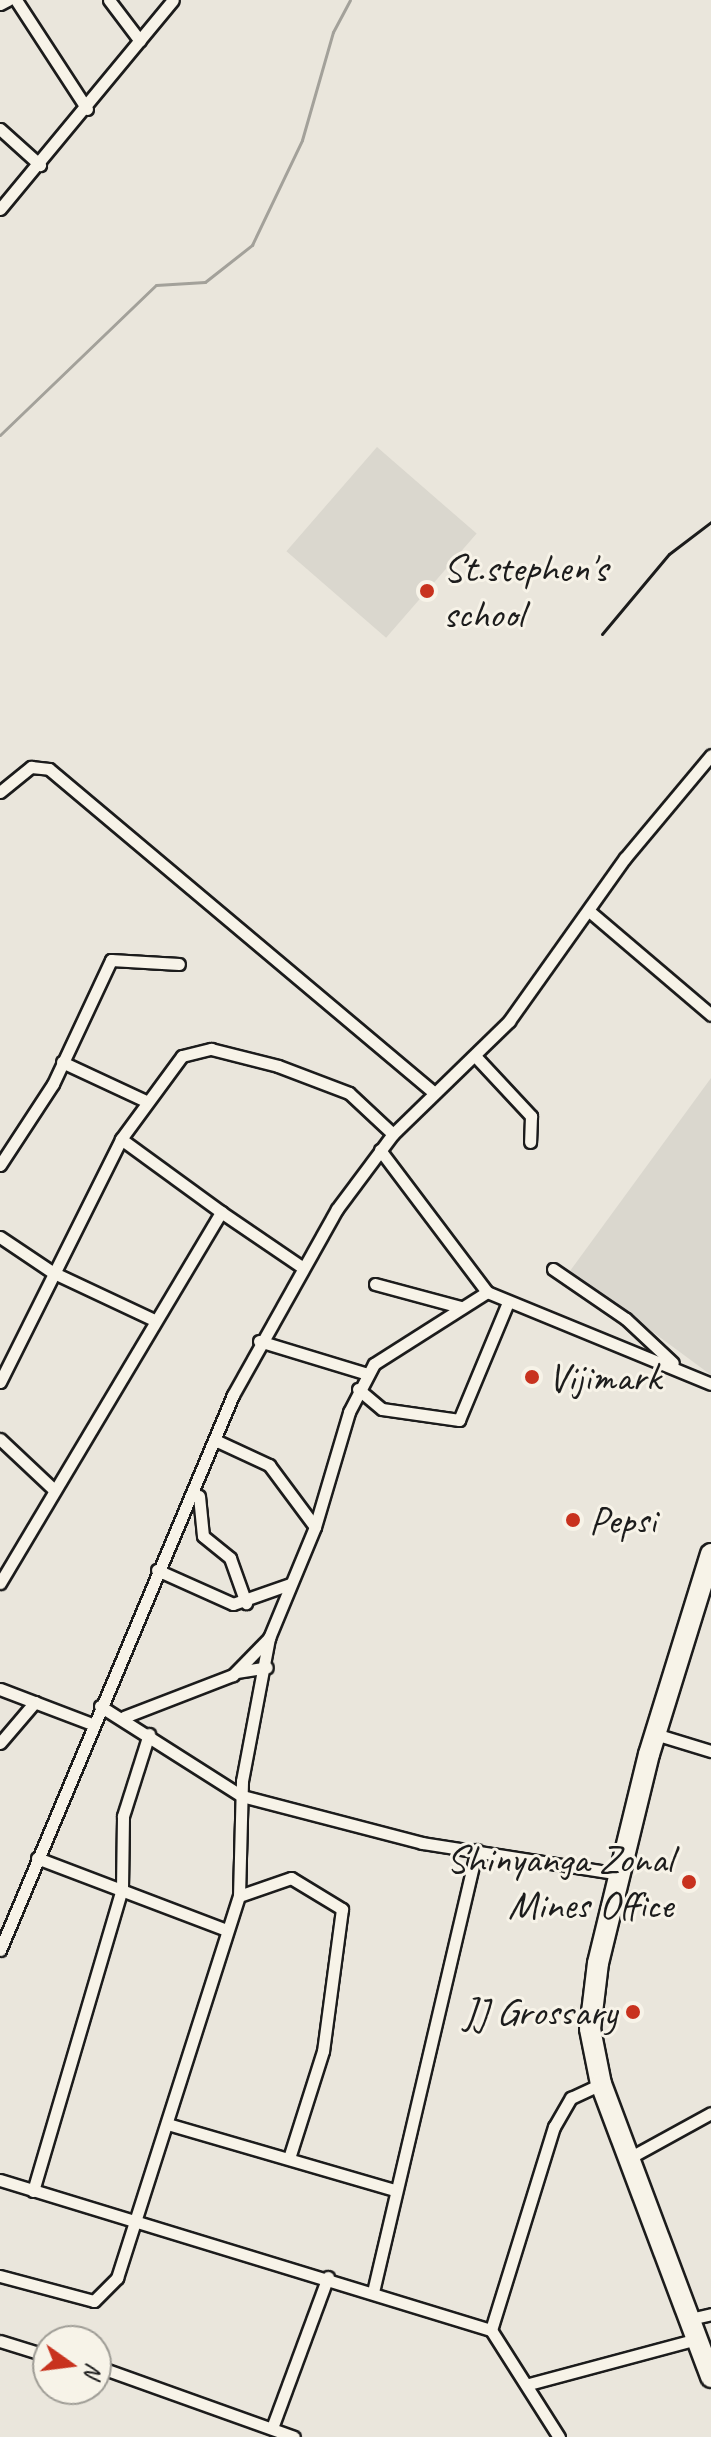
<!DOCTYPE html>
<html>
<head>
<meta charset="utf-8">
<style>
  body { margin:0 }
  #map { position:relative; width:711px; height:2437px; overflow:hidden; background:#eae6dc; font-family:Caveat,sans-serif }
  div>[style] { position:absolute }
  .built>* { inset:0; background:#dad7ce; transform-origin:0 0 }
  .stream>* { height:3px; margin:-1.5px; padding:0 1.5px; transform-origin:1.5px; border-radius:1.5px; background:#a3a19a }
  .roads { filter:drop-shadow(2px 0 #1c1c1c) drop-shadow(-2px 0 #1c1c1c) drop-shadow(0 2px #1c1c1c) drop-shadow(0 -2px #1c1c1c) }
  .street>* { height:11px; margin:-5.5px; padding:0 5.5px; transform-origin:5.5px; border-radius:5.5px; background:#f7f3e8 }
  .highway>* { height:20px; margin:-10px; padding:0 10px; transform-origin:10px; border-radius:10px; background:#f7f3e8 }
  .rail>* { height:3px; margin:-1.5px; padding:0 1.5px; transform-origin:1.5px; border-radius:1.5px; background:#1c1c1c }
  .dots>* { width:22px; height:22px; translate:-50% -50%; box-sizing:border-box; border:4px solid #f7f3e8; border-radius:50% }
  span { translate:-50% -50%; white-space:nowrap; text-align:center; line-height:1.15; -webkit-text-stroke:6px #f7f3e8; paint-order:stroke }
  .poi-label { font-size:40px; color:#1c1c1c }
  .left { translate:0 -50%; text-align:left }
  .right { translate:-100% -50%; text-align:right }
  .north { position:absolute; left:32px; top:2325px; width:80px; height:80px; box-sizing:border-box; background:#f7f3e8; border:2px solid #9f9d96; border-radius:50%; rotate:104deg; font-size:22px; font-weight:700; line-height:32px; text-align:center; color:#1c1c1c }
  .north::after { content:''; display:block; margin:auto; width:28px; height:36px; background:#c8321e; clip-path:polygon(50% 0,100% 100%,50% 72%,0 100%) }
</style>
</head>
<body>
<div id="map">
  <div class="built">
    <i style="left:377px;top:447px;width:132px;height:138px;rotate:41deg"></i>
    <i style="clip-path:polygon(711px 1078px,711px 1375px,570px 1271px)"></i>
  </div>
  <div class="stream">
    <i style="left:0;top:435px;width:216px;rotate:-43.9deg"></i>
    <i style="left:156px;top:285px;width:49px;rotate:-3.5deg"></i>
    <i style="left:205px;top:282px;width:60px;rotate:-38.2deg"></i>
    <i style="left:252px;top:245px;width:116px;rotate:-64.5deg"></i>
    <i style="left:302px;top:140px;width:112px;rotate:-74deg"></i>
    <i style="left:333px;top:32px;width:36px;rotate:-62deg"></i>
  </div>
  <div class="roads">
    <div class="street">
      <i style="left:16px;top:0;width:130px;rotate:56.9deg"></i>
      <i style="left:109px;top:0;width:51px;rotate:52.9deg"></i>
      <i style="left:0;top:4px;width:9px;rotate:-27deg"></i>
      <i style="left:0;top:129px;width:54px;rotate:42deg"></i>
      <i style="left:0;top:209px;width:271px;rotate:-50.4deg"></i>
      <i style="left:0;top:792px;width:40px;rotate:-39deg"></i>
      <i style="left:31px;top:767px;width:18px;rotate:6deg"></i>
      <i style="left:49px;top:769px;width:500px;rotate:40.05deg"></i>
      <i style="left:589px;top:911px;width:160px;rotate:40.4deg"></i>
      <i style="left:476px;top:1057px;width:81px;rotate:47deg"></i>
      <i style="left:531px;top:1116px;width:26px;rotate:92deg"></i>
      <i style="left:62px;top:1062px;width:90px;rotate:24.9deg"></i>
      <i style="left:121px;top:1139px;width:124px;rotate:36.1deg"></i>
      <i style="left:380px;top:1150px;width:178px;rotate:53deg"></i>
      <i style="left:487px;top:1292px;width:242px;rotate:22.3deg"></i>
      <i style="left:0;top:1165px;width:97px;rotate:-56.8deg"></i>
      <i style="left:53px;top:1084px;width:137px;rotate:-64.9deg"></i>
      <i style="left:111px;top:960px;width:68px;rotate:3.4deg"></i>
      <i style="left:0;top:1237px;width:63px;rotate:33.9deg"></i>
      <i style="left:52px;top:1272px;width:110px;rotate:25.2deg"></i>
      <i style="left:553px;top:1269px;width:88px;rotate:34.4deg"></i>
      <i style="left:626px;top:1319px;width:64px;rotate:43.1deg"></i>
      <i style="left:375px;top:1284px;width:88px;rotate:15.1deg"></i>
      <i style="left:259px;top:1341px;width:110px;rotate:16.9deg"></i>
      <i style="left:0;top:1382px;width:271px;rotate:-63.5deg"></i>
      <i style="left:121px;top:1139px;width:103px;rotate:-53.7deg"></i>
      <i style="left:182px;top:1056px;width:30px;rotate:-14deg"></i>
      <i style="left:211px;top:1049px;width:69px;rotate:14.2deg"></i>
      <i style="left:278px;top:1066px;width:76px;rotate:20.8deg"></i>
      <i style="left:349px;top:1093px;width:60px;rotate:43deg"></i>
      <i style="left:358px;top:1389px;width:31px;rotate:40deg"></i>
      <i style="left:382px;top:1409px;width:78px;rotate:8.1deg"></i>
      <i style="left:459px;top:1420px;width:128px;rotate:-67.4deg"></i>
      <i style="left:0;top:1439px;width:73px;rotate:43.3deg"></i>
      <i style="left:215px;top:1440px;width:60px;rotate:24.8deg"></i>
      <i style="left:269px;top:1465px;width:77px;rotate:53.4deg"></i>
      <i style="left:199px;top:1496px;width:40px;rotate:84.3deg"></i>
      <i style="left:203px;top:1536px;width:35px;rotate:39deg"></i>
      <i style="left:230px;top:1558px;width:48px;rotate:70.4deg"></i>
      <i style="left:157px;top:1570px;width:83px;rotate:24.1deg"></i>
      <i style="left:233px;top:1604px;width:60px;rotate:-19.3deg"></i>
      <i style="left:0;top:1583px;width:432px;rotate:-59.2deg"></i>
      <i style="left:221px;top:1212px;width:98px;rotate:34.2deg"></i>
      <i style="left:237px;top:1672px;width:30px;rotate:-9deg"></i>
      <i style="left:0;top:1689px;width:98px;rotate:20.8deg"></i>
      <i style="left:100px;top:1706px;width:168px;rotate:32.4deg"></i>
      <i style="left:242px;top:1796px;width:186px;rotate:14.6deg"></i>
      <i style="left:422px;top:1843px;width:199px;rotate:8.9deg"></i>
      <i style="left:124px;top:1717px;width:117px;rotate:-21.1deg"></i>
      <i style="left:233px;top:1675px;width:52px;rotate:-45.8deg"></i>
      <i style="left:655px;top:1734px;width:59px;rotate:16.9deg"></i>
      <i style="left:0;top:1743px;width:54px;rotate:-49.5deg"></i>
      <i style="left:37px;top:1858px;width:203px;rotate:20.8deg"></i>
      <i style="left:239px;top:1896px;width:55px;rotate:-19.1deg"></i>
      <i style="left:291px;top:1878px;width:60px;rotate:31.3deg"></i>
      <i style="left:342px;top:1909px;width:143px;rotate:97.6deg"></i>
      <i style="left:323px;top:2051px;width:112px;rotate:107.6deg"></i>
      <i style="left:0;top:1950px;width:602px;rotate:-67.23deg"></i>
      <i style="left:233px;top:1395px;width:213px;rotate:-60.8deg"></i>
      <i style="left:337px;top:1209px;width:94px;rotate:-53.3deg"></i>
      <i style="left:393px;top:1134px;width:162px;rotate:-44.2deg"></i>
      <i style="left:509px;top:1021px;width:200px;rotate:-54.6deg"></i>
      <i style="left:625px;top:858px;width:134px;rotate:-50.1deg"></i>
      <i style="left:171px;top:2125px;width:230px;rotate:16.2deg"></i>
      <i style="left:631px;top:2157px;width:91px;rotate:-28.8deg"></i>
      <i style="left:0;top:2180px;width:513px;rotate:16.99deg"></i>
      <i style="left:491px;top:2330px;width:127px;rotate:57.6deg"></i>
      <i style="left:33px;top:2191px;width:315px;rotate:-73.6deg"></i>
      <i style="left:122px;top:1889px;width:73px;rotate:-89.2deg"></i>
      <i style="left:123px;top:1816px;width:86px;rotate:-72.4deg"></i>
      <i style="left:0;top:2276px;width:97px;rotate:14.9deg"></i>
      <i style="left:94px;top:2301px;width:33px;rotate:-45deg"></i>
      <i style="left:117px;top:2278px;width:401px;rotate:-72.3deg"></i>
      <i style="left:239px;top:1896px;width:115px;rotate:-88.5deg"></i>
      <i style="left:242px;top:1781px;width:146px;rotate:-79.3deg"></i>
      <i style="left:269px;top:1638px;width:120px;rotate:-67.5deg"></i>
      <i style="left:315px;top:1527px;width:120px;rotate:-73.5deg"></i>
      <i style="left:349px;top:1412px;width:54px;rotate:-62.5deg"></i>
      <i style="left:374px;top:1364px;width:134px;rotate:-32.5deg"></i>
      <i style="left:373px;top:2292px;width:454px;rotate:-76.8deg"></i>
      <i style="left:690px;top:2319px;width:22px;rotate:-13deg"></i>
      <i style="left:491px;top:2330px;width:213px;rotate:-72.8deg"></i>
      <i style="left:554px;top:2127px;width:34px;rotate:-60deg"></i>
      <i style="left:571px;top:2098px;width:33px;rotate:-25deg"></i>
      <i style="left:0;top:2341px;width:50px;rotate:17.4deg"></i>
      <i style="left:96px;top:2366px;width:210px;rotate:19.7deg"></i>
      <i style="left:529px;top:2384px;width:174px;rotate:-15deg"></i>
      <i style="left:272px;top:2428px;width:161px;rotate:-69.7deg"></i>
    </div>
    <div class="highway">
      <i style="left:711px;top:1554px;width:209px;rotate:107.2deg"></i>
      <i style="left:649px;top:1754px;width:215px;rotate:103.7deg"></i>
      <i style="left:598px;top:1963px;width:66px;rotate:96.9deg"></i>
      <i style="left:590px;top:2029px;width:56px;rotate:78.7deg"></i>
      <i style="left:601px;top:2084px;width:313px;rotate:69.4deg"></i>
    </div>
  </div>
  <div class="rail">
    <i style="left:602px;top:634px;width:104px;rotate:-50.1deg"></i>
    <i style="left:669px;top:554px;width:53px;rotate:-37.3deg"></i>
  </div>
  <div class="dots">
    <i style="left:427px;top:591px;background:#c8321e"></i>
    <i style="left:532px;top:1377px;background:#c8321e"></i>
    <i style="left:573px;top:1520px;background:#c8321e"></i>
    <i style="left:689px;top:1882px;background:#c8321e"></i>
    <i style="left:633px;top:2012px;background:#c8321e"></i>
  </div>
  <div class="poi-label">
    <span class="left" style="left:443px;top:591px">St.stephen's<br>school</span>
    <span class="left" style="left:548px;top:1377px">Vijimark</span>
    <span class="left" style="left:589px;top:1520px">Pepsi</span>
    <span class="right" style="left:673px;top:1882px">Shinyanga Zonal<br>Mines Office</span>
    <span class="right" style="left:617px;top:2012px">JJ Grossary</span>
  </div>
  <div class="north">N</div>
</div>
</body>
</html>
